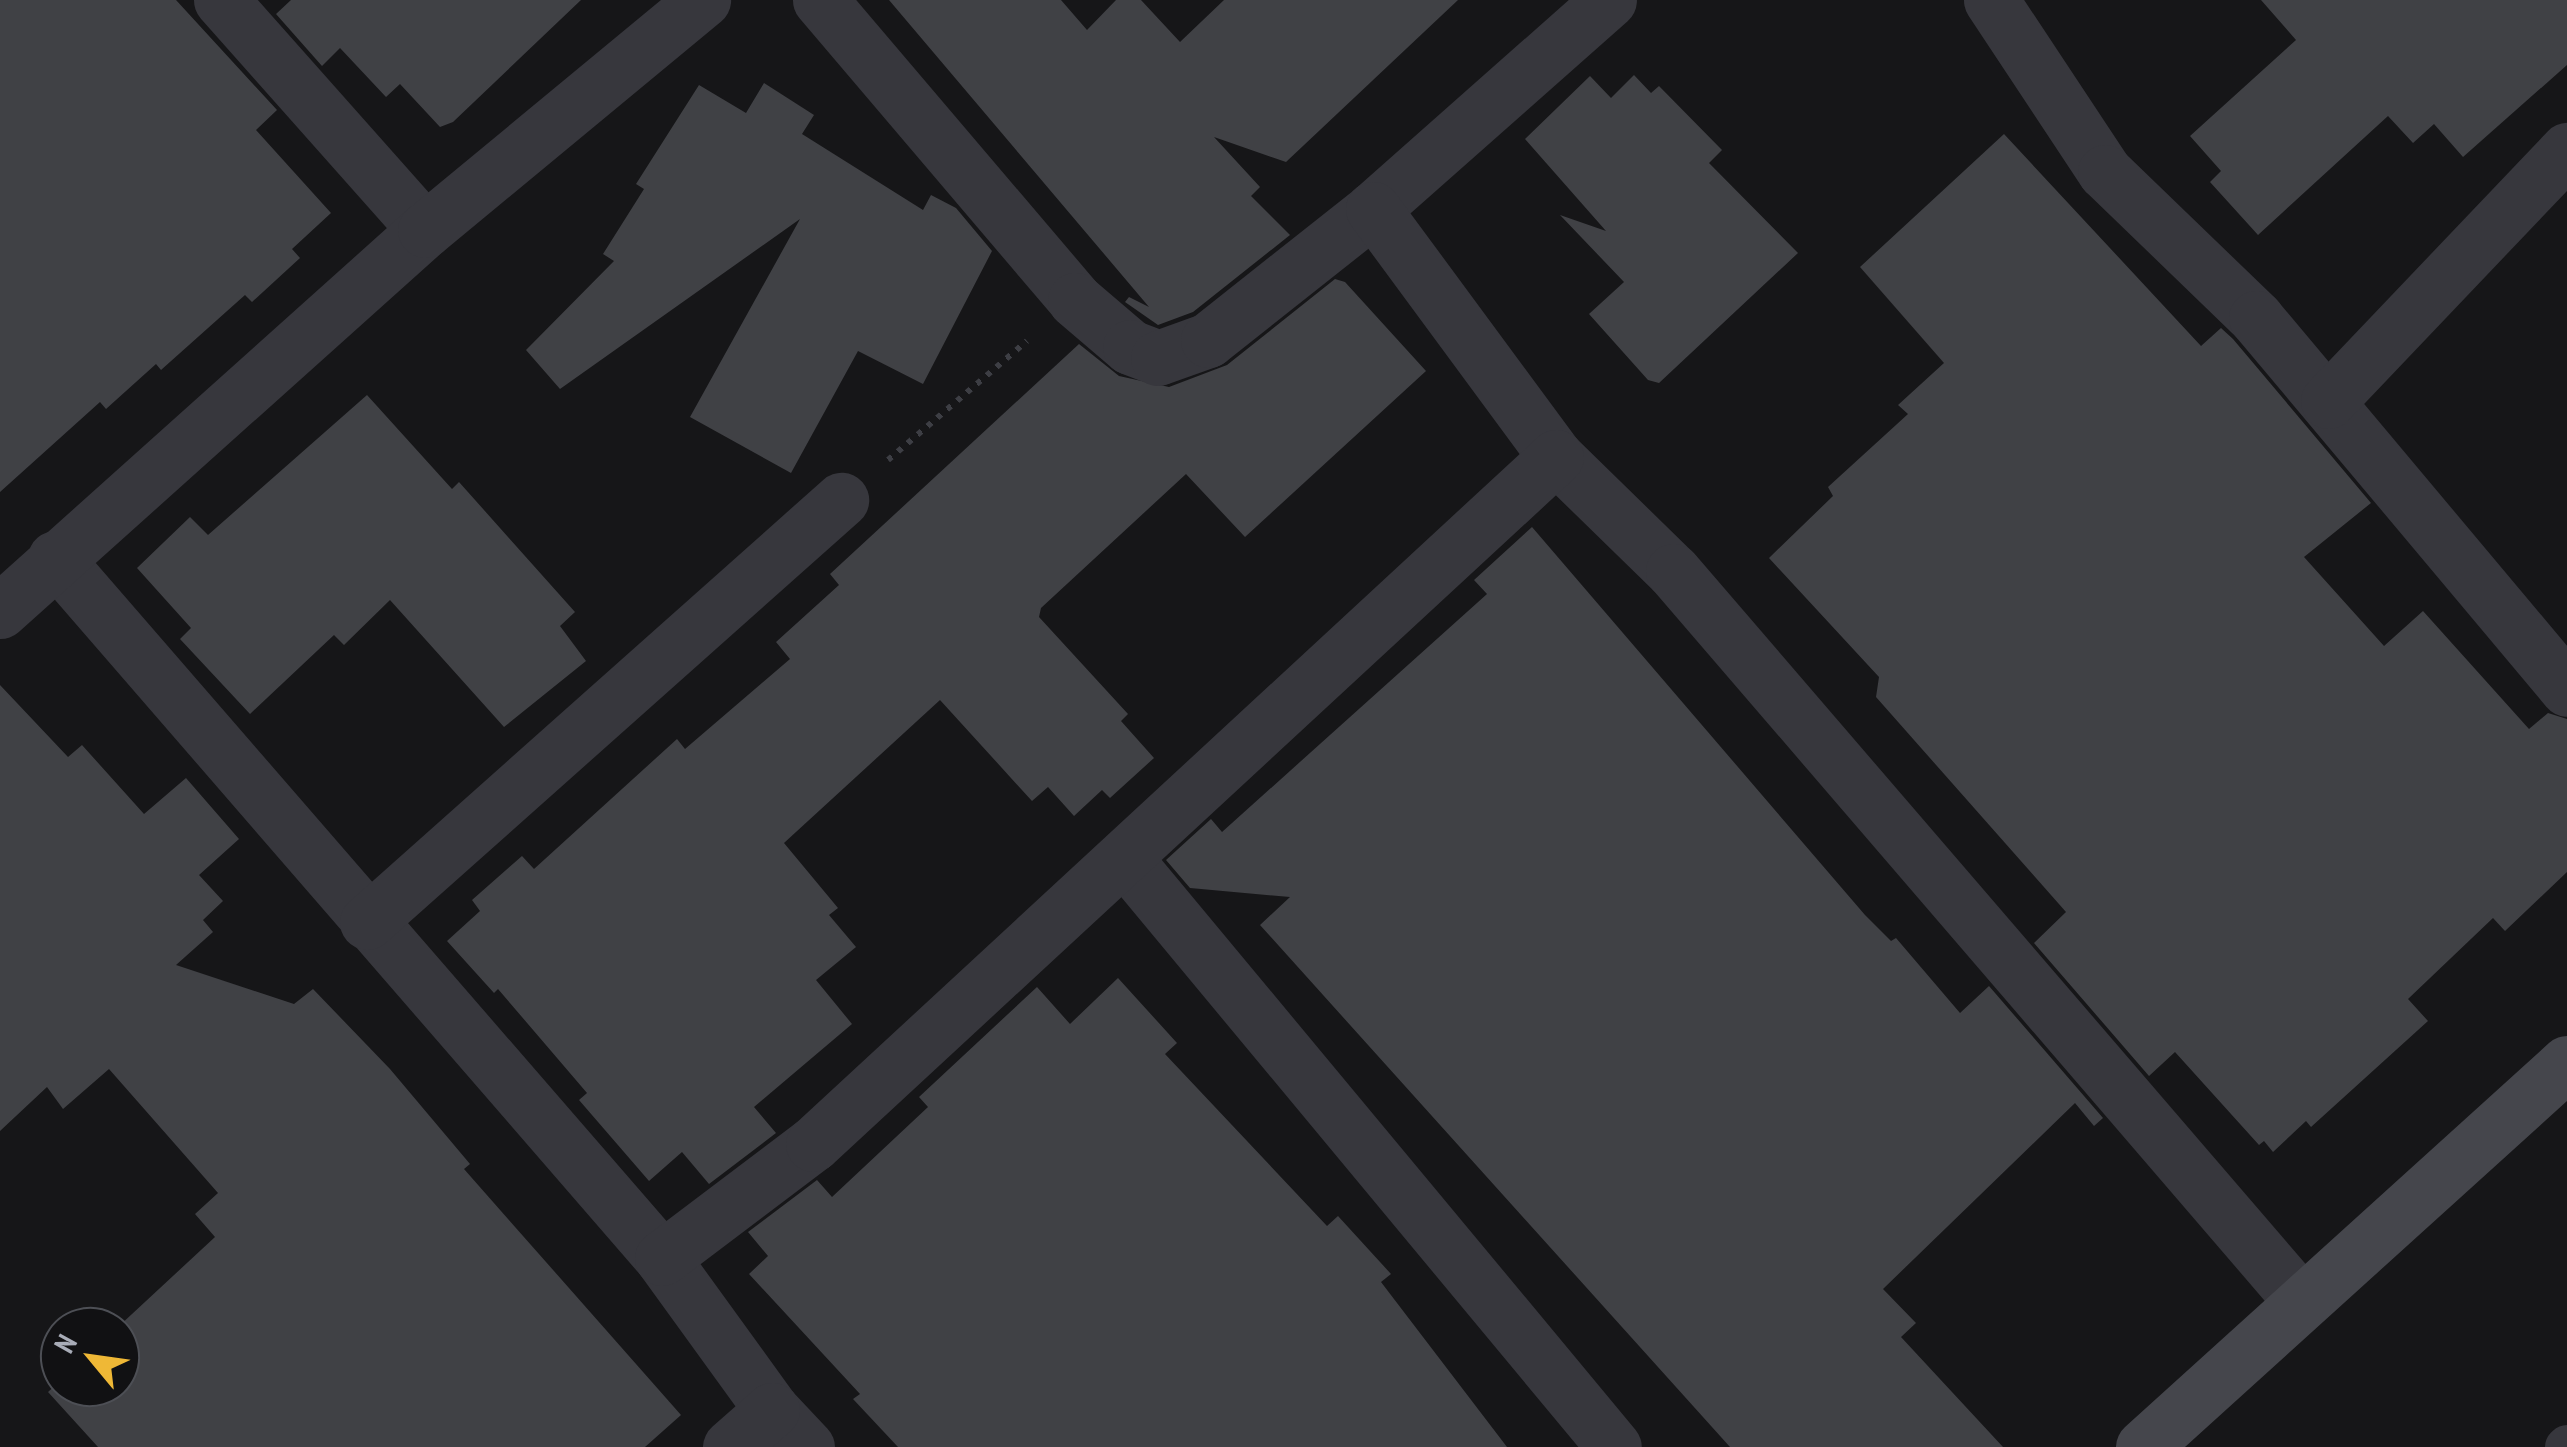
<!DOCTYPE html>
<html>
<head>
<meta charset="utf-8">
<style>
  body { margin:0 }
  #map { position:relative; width:2567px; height:1447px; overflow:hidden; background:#161618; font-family:"PT Sans Narrow",sans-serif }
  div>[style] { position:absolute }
  .building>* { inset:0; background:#404145 }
  .path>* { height:6px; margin-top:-3px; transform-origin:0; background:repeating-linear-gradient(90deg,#3d3e44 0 5px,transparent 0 13px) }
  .lane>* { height:40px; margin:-20px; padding:0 20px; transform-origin:20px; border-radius:20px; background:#37373d }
  .street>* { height:55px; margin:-27.5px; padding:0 27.5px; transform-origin:27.5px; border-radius:27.5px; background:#37373d }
  .secondary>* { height:55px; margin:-27.5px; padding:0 27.5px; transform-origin:27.5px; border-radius:27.5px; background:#45464c }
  span { translate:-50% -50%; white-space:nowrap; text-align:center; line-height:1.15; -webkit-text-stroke:8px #111113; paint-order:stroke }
  .north { position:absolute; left:40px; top:1307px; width:100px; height:100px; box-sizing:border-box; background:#111113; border:2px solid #4d4f55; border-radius:50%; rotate:299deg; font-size:28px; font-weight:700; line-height:40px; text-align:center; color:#a8acb7 }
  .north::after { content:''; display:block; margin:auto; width:35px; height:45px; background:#efb836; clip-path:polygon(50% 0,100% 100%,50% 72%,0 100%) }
</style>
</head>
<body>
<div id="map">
  <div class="building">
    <i style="clip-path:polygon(0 0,176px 0,277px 110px,256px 130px,331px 213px,292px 249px,300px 258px,252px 302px,245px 295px,161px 370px,156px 364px,106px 409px,100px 402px,0 492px)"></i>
    <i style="clip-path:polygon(291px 0,581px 0,453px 122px,440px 127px,400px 84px,386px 97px,340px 48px,322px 66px,276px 14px)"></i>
    <i style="clip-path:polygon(889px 0,1061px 0,1087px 30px,1116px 0,1141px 0,1180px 42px,1224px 0,1458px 0,1286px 162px,1214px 137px,1260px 187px,1251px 196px,1290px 235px,1193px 312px,1158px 325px,1125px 302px,1129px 297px,1149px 307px)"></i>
    <i style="clip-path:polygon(2261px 0,2567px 0,2567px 65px,2463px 157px,2434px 124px,2413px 143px,2388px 116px,2258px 235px,2210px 182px,2221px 171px,2190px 136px,2296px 40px)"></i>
    <i style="clip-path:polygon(1634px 75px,1651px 93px,1659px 86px,1722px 150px,1709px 163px,1798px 253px,1659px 383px,1648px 380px,1589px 314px,1624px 282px,1560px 215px,1606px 231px,1525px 139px,1590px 76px,1611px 98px)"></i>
    <i style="clip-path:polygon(764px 83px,814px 115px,802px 134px,923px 210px,931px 195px,956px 208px,992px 251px,923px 384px,858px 351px,791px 473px,690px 417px,800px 219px,560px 389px,526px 350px,614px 261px,603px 254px,644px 189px,636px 184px,699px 85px,746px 113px)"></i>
    <i style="clip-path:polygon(2004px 134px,2201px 346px,2221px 328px,2233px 339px,2371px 503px,2304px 557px,2384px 646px,2423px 611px,2529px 729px,2548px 713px,2567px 719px,2567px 872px,2505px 931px,2493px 918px,2408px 999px,2428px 1021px,2311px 1127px,2306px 1121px,2273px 1152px,2264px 1141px,2259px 1145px,2175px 1052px,2149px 1076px,2034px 943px,2066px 912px,1876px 697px,1879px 677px,1769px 558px,1833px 496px,1828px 487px,1908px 414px,1898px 405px,1944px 363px,1860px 267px)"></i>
    <i style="clip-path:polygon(1335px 279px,1345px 282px,1426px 371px,1245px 537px,1186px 474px,1041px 608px,1039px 617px,1128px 714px,1121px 721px,1154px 758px,1110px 798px,1102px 790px,1074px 816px,1048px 787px,1032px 801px,940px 700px,784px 843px,838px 908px,829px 915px,856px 947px,816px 980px,852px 1024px,754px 1107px,776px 1133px,709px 1184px,682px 1152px,649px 1181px,579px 1100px,587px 1093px,498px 989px,494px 993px,447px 941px,480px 911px,472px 900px,522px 856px,534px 869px,677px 739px,685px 749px,790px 659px,776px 642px,839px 585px,830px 574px,1079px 344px,1119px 376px,1169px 387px,1227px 365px)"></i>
    <i style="clip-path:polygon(367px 395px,452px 489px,459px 482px,575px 612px,560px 626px,586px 661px,504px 727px,390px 600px,344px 645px,334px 635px,250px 714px,180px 639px,191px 628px,137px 568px,190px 517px,208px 535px)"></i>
    <i style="clip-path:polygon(1532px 527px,1865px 915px,1891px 941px,1896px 938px,1960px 1013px,1989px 986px,2103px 1118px,2094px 1126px,2075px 1103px,1883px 1289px,1916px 1323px,1901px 1337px,2003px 1447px,1730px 1447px,1260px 925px,1290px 897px,1190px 888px,1166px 860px,1211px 819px,1222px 832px,1487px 594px,1474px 580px)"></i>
    <i style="clip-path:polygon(0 685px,68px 757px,82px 745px,144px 814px,186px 778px,239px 839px,199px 875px,223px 901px,203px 920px,213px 932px,176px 965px,294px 1004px,313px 989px,390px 1069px,470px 1164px,464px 1169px,681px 1415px,645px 1447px,98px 1447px,48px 1392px,60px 1381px,60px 1387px,120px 1387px,118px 1327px,215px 1237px,195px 1214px,218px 1193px,109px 1069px,63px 1109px,47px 1087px,0 1131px)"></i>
    <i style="clip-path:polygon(1118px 978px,1177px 1043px,1165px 1054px,1327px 1226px,1338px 1216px,1391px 1274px,1381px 1282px,1507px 1447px,898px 1447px,853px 1399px,860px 1394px,749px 1274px,768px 1256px,748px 1232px,817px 1180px,832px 1197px,928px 1107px,919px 1097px,1037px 987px,1070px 1024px)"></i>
  </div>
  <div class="path">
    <i style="left:888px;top:460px;width:183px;rotate:-40.6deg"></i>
  </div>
  <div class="lane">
    <i style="left:2565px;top:1447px;width:3px;rotate:-45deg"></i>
  </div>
  <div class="street">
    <i style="left:221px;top:0;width:307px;rotate:48.4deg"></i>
    <i style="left:820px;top:0;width:394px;rotate:49.6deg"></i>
    <i style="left:1075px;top:300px;width:72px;rotate:40.5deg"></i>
    <i style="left:1130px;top:347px;width:30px;rotate:21deg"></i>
    <i style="left:1158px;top:358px;width:53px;rotate:-19.8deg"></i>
    <i style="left:1208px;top:340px;width:211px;rotate:-38.4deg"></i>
    <i style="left:1373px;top:209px;width:315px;rotate:-41.5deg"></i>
    <i style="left:1991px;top:0;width:206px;rotate:56.5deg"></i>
    <i style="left:2105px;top:172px;width:210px;rotate:44deg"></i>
    <i style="left:2256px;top:318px;width:484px;rotate:50deg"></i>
    <i style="left:1373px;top:209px;width:308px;rotate:53.6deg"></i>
    <i style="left:1556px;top:457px;width:163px;rotate:44.3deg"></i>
    <i style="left:1673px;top:571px;width:964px;rotate:49.29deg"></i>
    <i style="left:2328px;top:401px;width:347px;rotate:-46.4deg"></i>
    <i style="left:55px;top:558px;width:927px;rotate:49.07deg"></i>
    <i style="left:662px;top:1258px;width:188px;rotate:54.1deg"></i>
    <i style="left:772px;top:1410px;width:51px;rotate:46.6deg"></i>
    <i style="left:0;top:611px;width:571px;rotate:-41.88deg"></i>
    <i style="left:425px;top:230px;width:361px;rotate:-39.6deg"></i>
    <i style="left:1126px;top:860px;width:763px;rotate:50.26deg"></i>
    <i style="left:367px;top:922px;width:635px;rotate:-41.68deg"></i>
    <i style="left:662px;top:1258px;width:189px;rotate:-37.1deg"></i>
    <i style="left:813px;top:1144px;width:1012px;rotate:-42.76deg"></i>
    <i style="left:730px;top:1447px;width:56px;rotate:-41.4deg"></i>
  </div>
  <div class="secondary">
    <i style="left:2143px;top:1447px;width:572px;rotate:-42.17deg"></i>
  </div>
  <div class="north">N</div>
</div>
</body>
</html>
